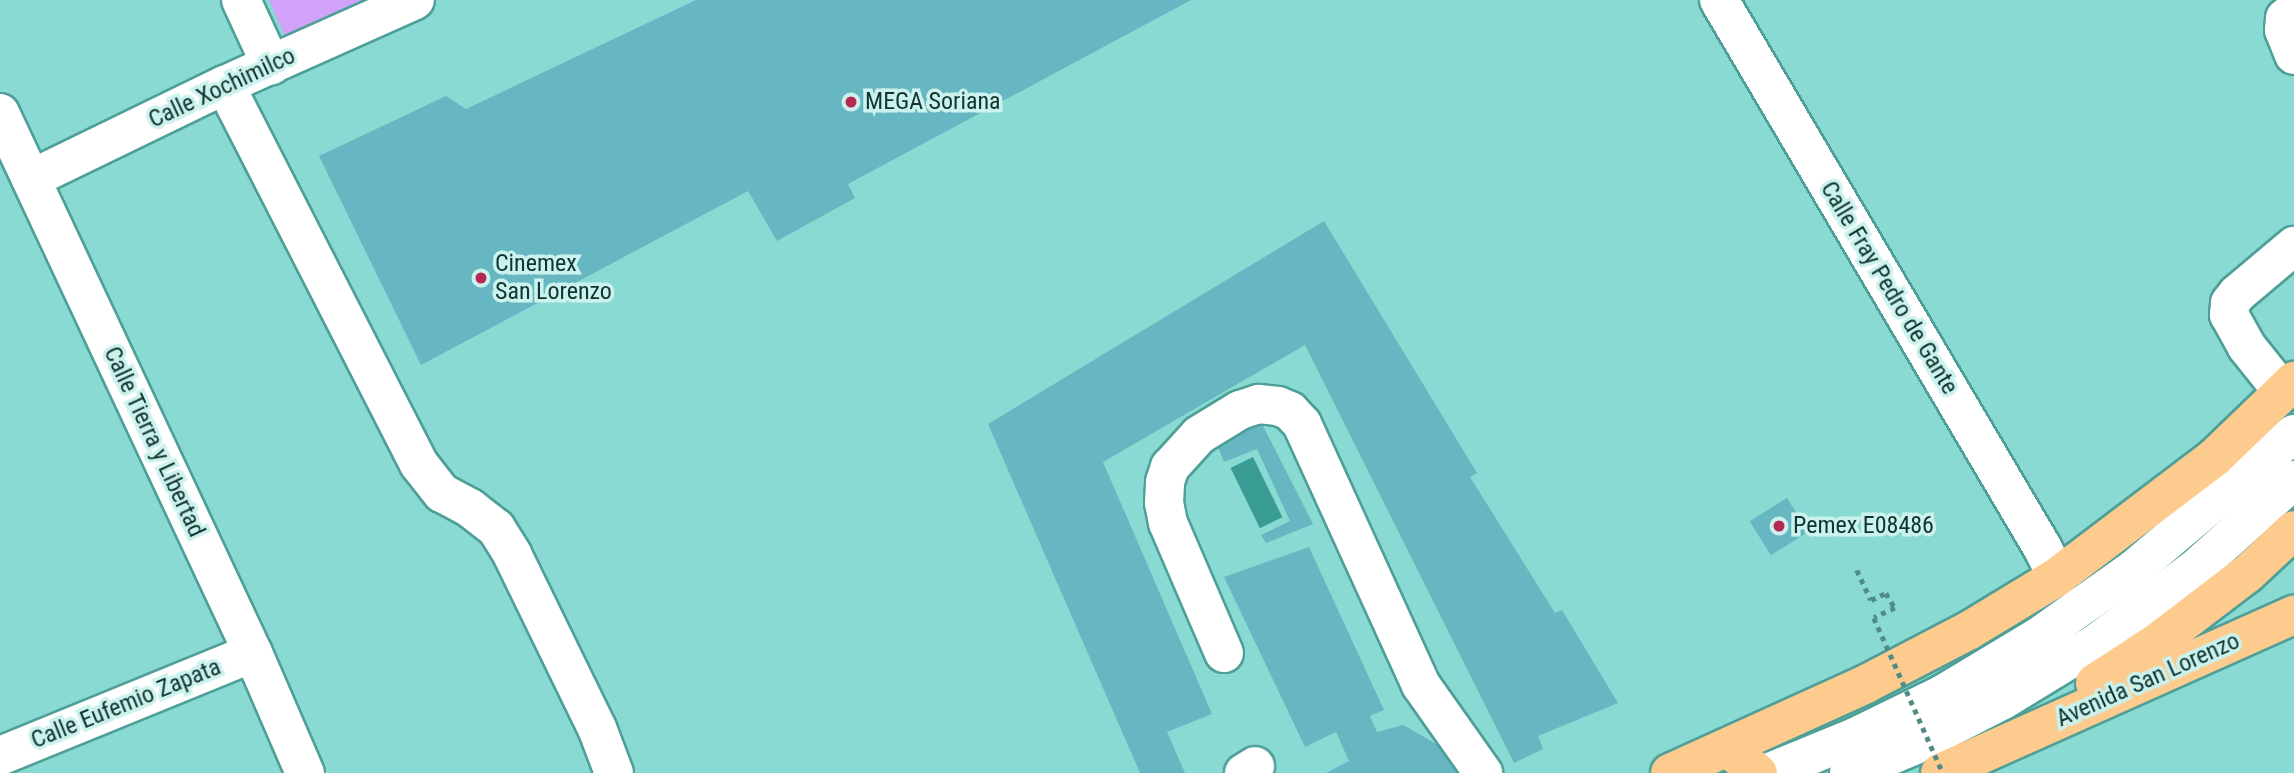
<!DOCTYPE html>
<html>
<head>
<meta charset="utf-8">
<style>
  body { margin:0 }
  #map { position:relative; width:2294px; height:773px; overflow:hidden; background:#89dad2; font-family:"Roboto Condensed",sans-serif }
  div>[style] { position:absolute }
  .green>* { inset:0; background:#d0a2f9 }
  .water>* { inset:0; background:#389c94; transform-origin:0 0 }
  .building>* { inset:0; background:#67b7c3; transform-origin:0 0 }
  .path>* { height:4.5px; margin-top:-2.25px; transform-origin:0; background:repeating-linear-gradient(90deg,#508c86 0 5px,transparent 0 10px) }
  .roads { filter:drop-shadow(2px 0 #4e9f98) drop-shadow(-2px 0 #4e9f98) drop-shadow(0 2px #4e9f98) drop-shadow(0 -2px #4e9f98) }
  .minor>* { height:38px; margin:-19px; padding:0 19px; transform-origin:19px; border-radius:19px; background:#fff }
  .major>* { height:38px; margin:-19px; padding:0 19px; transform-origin:19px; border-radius:19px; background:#fccb8d }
  .path-bridge>* { height:4.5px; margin-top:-2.25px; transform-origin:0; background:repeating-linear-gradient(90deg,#508c86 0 5px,transparent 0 10px) }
  .dots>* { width:19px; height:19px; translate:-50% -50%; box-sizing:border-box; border:4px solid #ccf2ee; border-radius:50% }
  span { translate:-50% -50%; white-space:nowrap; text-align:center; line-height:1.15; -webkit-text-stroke:7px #ccf2ee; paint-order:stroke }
  .street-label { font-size:24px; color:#113431 }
  .poi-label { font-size:24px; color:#113431 }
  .left { translate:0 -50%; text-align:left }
</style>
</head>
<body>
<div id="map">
  <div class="green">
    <i style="clip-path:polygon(269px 0,363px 0,285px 37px)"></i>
  </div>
  <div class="water">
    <i style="left:1253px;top:457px;width:67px;height:25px;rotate:64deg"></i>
  </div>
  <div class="building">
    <i style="clip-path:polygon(696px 0,1191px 0,848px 184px,855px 198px,777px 241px,748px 191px,421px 365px,319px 156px,446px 96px,466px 109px)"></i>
    <i style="clip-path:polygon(1324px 221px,1477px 473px,1470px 477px,1555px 613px,1562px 610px,1618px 703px,1538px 736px,1543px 749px,1514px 763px,1305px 345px,1103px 462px,1212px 714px,1167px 732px,1185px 773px,1140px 773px,988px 424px)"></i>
    <i style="clip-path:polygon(1260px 420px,1313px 524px,1266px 543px,1261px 535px,1290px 521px,1257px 449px,1224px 462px,1216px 442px)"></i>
    <i style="left:1787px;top:498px;width:40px;height:44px;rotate:58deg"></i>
    <i style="clip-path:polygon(1309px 547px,1384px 710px,1370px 716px,1377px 732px,1403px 725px,1445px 749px,1468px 726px,1494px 753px,1480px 767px,1472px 773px,1326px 773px,1349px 761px,1336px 732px,1305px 747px,1224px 577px)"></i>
  </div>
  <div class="path">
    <i style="left:1857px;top:570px;width:33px;rotate:65deg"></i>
    <i style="left:1871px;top:600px;width:17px;rotate:-25deg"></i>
    <i style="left:1886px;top:593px;width:17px;rotate:59deg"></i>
    <i style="left:1895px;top:608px;width:23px;rotate:155deg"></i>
  </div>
  <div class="roads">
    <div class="minor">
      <i style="left:241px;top:0;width:72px;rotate:65.2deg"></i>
      <i style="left:1719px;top:0;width:635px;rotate:59.44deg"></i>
      <i style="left:2042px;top:547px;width:34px;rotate:63deg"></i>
      <i style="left:2294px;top:11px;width:11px;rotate:142deg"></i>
      <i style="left:2285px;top:18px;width:12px;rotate:95deg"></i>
      <i style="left:2284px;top:30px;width:27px;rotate:68deg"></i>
      <i style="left:225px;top:85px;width:426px;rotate:62.9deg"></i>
      <i style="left:419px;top:464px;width:37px;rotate:52deg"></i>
      <i style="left:442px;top:493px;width:32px;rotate:28deg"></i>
      <i style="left:470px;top:508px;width:33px;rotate:38deg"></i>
      <i style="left:496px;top:528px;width:31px;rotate:58deg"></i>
      <i style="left:512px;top:554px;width:194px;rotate:64deg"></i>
      <i style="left:597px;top:728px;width:48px;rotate:69.3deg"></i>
      <i style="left:0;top:113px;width:596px;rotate:64.9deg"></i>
      <i style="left:253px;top:653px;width:131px;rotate:66.6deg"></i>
      <i style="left:31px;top:179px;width:216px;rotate:-25.9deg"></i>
      <i style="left:225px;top:85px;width:208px;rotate:-24.1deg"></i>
      <i style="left:2283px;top:392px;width:58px;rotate:-128.7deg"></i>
      <i style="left:2247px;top:347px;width:37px;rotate:-119deg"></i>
      <i style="left:2229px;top:315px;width:12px;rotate:-85deg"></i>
      <i style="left:2230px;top:303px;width:11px;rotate:-52deg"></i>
      <i style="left:2237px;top:294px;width:75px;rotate:-40.1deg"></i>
      <i style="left:1224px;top:653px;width:142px;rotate:-113.3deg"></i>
      <i style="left:1168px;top:523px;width:20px;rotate:-101deg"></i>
      <i style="left:1164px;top:503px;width:21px;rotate:-87deg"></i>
      <i style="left:1165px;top:482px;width:16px;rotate:-72deg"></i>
      <i style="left:1170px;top:467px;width:43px;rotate:-47.8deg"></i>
      <i style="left:1199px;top:435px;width:48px;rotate:-31.4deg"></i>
      <i style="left:1240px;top:410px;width:20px;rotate:-18deg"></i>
      <i style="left:1259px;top:404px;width:19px;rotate:6deg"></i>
      <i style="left:1278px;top:406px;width:13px;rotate:23deg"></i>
      <i style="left:1290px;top:411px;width:18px;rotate:47deg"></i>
      <i style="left:1302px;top:424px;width:287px;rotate:65.5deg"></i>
      <i style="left:1421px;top:685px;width:108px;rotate:54.8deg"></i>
      <i style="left:0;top:756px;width:273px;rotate:-22.2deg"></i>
      <i style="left:1244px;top:773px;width:13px;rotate:-32deg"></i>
      <i style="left:1767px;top:773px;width:95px;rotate:-22.2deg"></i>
      <i style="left:1855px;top:737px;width:98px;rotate:-26deg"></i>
      <i style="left:1943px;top:694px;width:111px;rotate:-31deg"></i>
      <i style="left:2038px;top:637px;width:118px;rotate:-35.3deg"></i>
      <i style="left:2134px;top:569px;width:209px;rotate:-40.2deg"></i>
      <i style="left:1849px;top:773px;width:69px;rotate:-22.9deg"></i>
      <i style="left:1913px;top:746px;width:101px;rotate:-27.1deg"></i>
      <i style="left:2003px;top:700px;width:111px;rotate:-31.4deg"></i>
      <i style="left:2098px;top:642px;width:121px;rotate:-37deg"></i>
      <i style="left:2195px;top:569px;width:133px;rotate:-42deg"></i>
    </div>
    <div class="major">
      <i style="left:2095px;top:683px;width:72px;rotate:-33deg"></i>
      <i style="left:2155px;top:644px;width:116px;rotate:-37.3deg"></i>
      <i style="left:2247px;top:574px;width:64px;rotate:-43.1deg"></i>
      <i style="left:1728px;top:748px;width:39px;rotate:40deg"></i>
      <i style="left:1670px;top:773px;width:215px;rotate:-24.4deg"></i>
      <i style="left:1866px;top:684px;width:115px;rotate:-27.5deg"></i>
      <i style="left:1968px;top:631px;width:104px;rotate:-31.2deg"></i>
      <i style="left:2057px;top:577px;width:198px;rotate:-37.2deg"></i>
      <i style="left:2215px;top:457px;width:110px;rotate:-43.9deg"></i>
      <i style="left:1940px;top:773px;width:388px;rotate:-24.1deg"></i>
    </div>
  </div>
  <div class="path-bridge">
    <i style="left:1874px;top:618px;width:170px;rotate:66deg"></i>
  </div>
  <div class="dots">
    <i style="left:851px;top:102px;background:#b62754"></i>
    <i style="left:481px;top:278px;background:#b62754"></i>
    <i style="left:1779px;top:526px;background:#b62754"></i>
  </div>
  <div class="street-label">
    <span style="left:222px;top:88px;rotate:-25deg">Calle Xochimilco</span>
    <span style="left:1889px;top:288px;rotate:59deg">Calle Fray Pedro de Gante</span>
    <span style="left:154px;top:442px;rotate:65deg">Calle Tierra y Libertad</span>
    <span style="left:2148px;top:680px;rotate:-24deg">Avenida San Lorenzo</span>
    <span style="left:126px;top:704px;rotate:-22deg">Calle Eufemio Zapata</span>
  </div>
  <div class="poi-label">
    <span class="left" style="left:865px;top:102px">MEGA Soriana</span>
    <span class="left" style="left:495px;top:278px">Cinemex<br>San Lorenzo</span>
    <span class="left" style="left:1793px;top:526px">Pemex E08486</span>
  </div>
</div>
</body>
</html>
